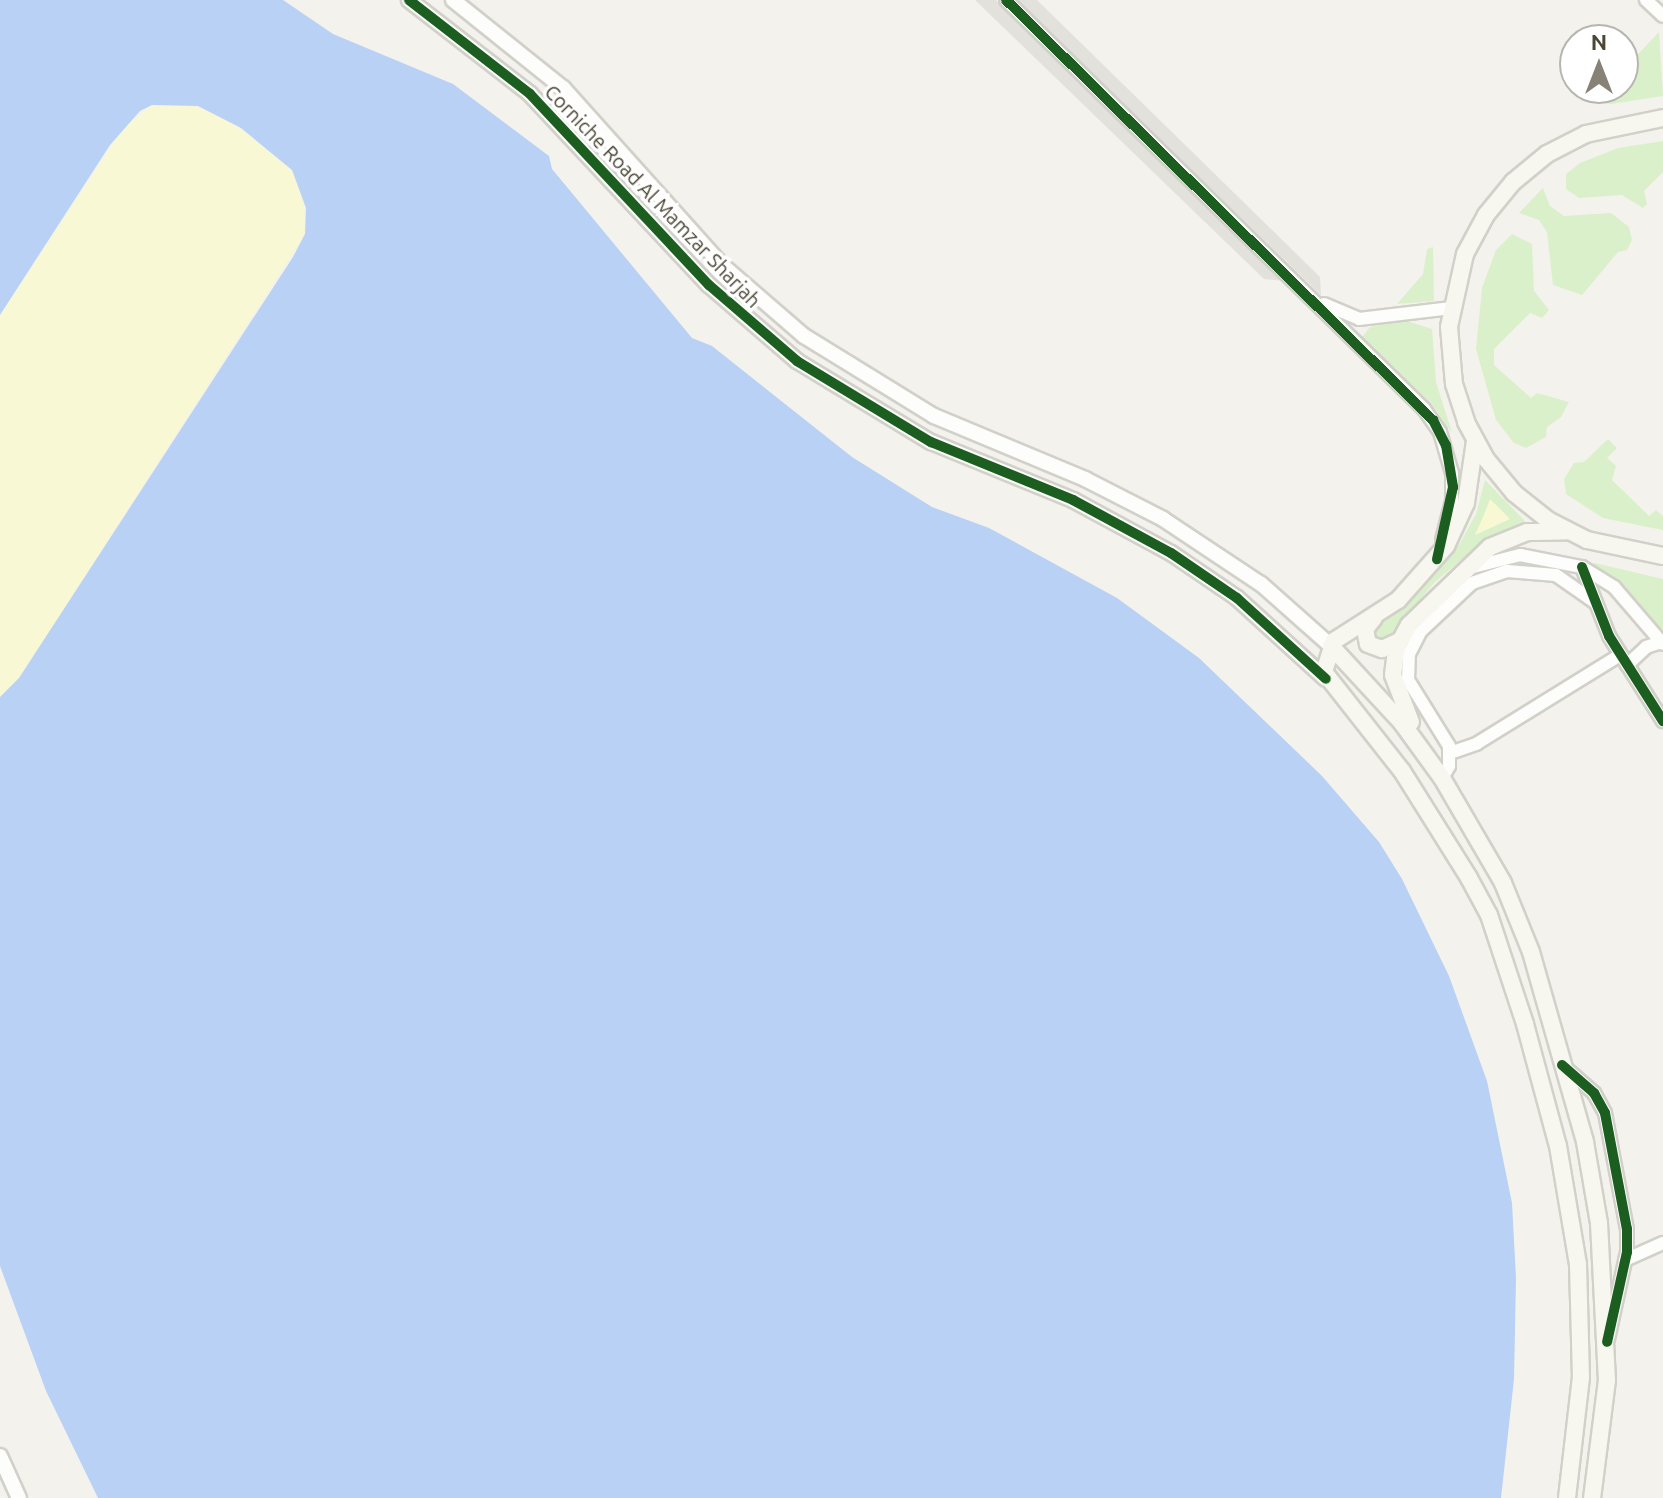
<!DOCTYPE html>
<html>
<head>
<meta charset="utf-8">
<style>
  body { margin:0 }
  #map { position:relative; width:1663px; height:1498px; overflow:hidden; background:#f3f2ec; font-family:Ubuntu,sans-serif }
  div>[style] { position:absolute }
  .green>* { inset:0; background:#daf0ca }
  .sand>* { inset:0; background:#f8f8d5 }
  .parking>* { inset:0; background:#e2e1db }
  .water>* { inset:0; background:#b9d1f4 }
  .roads { filter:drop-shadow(2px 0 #d1d0c9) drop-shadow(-2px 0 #d1d0c9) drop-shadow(0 2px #d1d0c9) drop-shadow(0 -2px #d1d0c9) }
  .minor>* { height:12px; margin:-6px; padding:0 6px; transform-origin:6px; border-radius:6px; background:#fdfdfc }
  .tertiary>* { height:14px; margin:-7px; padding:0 7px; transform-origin:7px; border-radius:7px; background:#fdfdfc }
  .secondary>* { height:16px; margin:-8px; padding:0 8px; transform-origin:8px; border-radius:8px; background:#f7f7f0 }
  .cycleway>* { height:10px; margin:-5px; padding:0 5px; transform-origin:5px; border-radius:5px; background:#1b5e20 }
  span { translate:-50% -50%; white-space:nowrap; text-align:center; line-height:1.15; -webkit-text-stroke:7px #fff; paint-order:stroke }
  .street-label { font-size:20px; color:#4b4736 }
  .north { position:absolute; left:1559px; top:24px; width:80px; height:80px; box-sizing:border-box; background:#fff; border:2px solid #b7b5af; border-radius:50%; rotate:0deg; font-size:22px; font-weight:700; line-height:32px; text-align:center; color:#4b4736 }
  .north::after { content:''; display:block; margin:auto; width:28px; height:36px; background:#868376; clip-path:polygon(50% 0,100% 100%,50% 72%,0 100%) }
</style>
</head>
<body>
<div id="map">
  <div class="green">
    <i style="clip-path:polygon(1659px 32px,1663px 96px,1611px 104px,1580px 100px,1604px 88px,1623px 88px,1623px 70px)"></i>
    <i style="clip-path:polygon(1663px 141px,1663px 172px,1644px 191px,1647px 204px,1643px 208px,1622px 195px,1579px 198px,1566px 189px,1566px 174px,1580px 163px,1618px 148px)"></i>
    <i style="clip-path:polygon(1543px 188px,1550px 206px,1564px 216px,1611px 213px,1629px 227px,1632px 240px,1627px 250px,1618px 252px,1582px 295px,1553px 285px,1547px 232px,1539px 220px,1519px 213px)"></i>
    <i style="clip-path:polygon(1512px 234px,1532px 244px,1534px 291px,1549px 310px,1542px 318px,1530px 313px,1494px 349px,1494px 365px,1531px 398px,1537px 393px,1569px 402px,1561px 417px,1547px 427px,1546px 437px,1526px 448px,1514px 443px,1496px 420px,1476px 349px,1482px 288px,1496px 250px)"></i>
    <i style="clip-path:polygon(1433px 247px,1434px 301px,1397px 304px,1423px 274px,1427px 249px)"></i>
    <i style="clip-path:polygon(1404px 320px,1432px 329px,1436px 382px,1452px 433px,1431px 403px,1362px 337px,1370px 327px)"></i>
    <i style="clip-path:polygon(1608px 439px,1617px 448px,1607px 458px,1616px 466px,1612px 480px,1649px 516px,1656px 510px,1663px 516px,1663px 530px,1603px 518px,1566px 494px,1564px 479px,1574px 463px,1584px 462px)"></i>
    <i style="clip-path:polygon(1485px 480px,1525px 521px,1477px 546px,1434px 583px,1387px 639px,1375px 638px,1375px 626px,1413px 595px,1459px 545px,1476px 514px)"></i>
    <i style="clip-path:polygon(1595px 563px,1663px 579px,1663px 632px,1593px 565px)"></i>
  </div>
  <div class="sand">
    <i style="clip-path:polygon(184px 102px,228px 119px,292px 170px,304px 194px,305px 234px,19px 678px,0 697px,0 315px,124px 127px,152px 105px)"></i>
    <i style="clip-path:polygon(1490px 499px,1510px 519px,1475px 535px,1483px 517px)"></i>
  </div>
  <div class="parking">
    <i style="clip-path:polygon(975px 0,996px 0,1284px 281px,1264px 279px)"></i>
    <i style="clip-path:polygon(1017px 0,1037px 0,1320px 277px,1321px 295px)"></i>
  </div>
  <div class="water">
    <i style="clip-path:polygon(0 0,283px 0,333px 34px,453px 84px,549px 156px,552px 169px,692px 338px,712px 346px,852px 457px,932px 507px,989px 528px,1117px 598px,1199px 658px,1322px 776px,1379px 842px,1402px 879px,1449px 976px,1487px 1081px,1512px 1203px,1516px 1278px,1514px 1379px,1501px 1498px,98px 1498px,46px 1391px,0 1266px,0 697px,19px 678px,293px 257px,305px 234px,306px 208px,292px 170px,241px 128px,198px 106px,152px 105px,140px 111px,110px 145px,0 315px)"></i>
  </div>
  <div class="roads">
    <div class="minor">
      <i style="left:1006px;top:0;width:585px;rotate:44.38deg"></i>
      <i style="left:1424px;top:409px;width:28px;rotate:55deg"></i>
      <i style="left:1440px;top:432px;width:43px;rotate:73.7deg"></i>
      <i style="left:1452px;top:473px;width:28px;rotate:90deg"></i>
      <i style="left:1452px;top:501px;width:40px;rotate:104.4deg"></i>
      <i style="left:1646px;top:0;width:23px;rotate:43deg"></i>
      <i style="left:1324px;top:304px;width:38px;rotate:23deg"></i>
      <i style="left:1359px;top:319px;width:93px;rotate:-6.8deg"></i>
      <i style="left:1473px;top:567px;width:49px;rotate:-14.3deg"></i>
      <i style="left:1520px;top:555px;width:63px;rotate:11deg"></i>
      <i style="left:1582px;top:567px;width:38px;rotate:32deg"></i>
      <i style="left:1614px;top:587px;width:75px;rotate:49.3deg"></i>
      <i style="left:1582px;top:567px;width:74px;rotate:68.6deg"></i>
      <i style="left:1609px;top:636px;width:101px;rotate:57.6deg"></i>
      <i style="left:1627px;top:665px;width:26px;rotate:-43deg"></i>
      <i style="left:1646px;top:647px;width:16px;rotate:-18deg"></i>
      <i style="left:1450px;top:753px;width:28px;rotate:-19deg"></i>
      <i style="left:1476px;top:744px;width:169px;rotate:-31.7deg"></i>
      <i style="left:1442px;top:778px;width:14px;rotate:-60deg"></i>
      <i style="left:1449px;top:766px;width:20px;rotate:-90deg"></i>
      <i style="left:1449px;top:746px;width:78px;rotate:-121.8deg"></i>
      <i style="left:1408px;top:680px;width:26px;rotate:-88deg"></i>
      <i style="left:1409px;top:654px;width:25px;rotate:-63deg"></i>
      <i style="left:1420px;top:632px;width:71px;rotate:-43.3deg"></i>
      <i style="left:1472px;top:583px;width:37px;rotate:-19deg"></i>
      <i style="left:1507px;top:571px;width:49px;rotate:4.7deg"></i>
      <i style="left:1556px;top:575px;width:49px;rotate:35deg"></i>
      <i style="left:1562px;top:1065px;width:43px;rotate:41.2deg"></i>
      <i style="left:1594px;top:1093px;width:23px;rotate:61deg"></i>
      <i style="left:1605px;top:1113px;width:118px;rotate:79.3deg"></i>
      <i style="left:1627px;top:1229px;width:23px;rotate:90deg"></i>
      <i style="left:1627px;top:1252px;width:89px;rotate:102.3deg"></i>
      <i style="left:1625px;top:1260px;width:42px;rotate:-24.1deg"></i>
    </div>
    <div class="tertiary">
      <i style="left:409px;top:0;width:153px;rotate:37.8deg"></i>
      <i style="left:530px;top:94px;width:262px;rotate:46.9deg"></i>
      <i style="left:709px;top:285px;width:116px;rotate:40.8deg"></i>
      <i style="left:797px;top:361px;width:157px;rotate:31.2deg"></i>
      <i style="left:931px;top:442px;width:153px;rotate:22.2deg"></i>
      <i style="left:1073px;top:500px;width:111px;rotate:28.4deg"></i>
      <i style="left:1171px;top:553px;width:80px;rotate:34.3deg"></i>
      <i style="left:1237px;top:598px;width:120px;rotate:42.3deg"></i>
      <i style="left:453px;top:0;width:141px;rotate:38.7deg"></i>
      <i style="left:563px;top:88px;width:238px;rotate:48.1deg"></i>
      <i style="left:722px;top:265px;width:108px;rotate:40.9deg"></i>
      <i style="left:804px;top:336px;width:153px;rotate:31.6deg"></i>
      <i style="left:934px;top:416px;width:164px;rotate:22.6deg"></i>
      <i style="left:1085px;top:479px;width:88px;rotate:27.1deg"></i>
      <i style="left:1163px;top:519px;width:118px;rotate:33.6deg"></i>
      <i style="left:1261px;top:584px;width:94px;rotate:41.5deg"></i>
      <i style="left:0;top:1456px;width:46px;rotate:65.7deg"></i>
    </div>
    <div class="secondary">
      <i style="left:1663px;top:118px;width:79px;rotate:168.3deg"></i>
      <i style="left:1586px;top:134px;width:44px;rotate:152.9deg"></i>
      <i style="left:1547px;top:154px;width:44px;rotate:140.5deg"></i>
      <i style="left:1513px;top:182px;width:43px;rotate:129.3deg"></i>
      <i style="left:1486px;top:215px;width:44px;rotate:118.3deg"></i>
      <i style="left:1465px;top:254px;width:75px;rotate:102.4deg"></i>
      <i style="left:1449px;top:327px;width:57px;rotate:85deg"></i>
      <i style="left:1454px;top:384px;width:40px;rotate:72deg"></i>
      <i style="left:1466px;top:422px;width:42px;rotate:61.6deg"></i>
      <i style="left:1486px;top:459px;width:44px;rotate:50.5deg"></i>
      <i style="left:1514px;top:493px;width:43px;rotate:38.5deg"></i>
      <i style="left:1548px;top:520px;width:44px;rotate:27.1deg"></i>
      <i style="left:1587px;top:540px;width:78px;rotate:11.9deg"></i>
      <i style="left:1475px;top:441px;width:63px;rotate:98.3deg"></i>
      <i style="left:1466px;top:503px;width:47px;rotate:114.9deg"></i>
      <i style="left:1446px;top:546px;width:72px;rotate:131.6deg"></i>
      <i style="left:1398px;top:600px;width:76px;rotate:147.4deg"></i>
      <i style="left:1334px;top:641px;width:33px;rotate:108deg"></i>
      <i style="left:1324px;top:672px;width:126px;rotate:51.8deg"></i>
      <i style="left:1402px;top:771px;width:126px;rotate:57.9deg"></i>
      <i style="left:1469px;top:878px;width:42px;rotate:61.6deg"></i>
      <i style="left:1489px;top:915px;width:115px;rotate:71.7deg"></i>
      <i style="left:1525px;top:1024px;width:126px;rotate:74.9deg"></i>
      <i style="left:1558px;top:1146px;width:120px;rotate:80.4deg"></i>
      <i style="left:1578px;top:1264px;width:113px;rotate:88.5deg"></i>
      <i style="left:1581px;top:1377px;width:122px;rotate:96.6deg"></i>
      <i style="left:1374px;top:618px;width:14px;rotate:129deg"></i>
      <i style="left:1365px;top:629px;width:15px;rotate:79deg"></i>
      <i style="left:1368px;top:644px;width:15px;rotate:20deg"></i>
      <i style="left:1382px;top:649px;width:19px;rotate:-25deg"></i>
      <i style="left:1331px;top:646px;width:105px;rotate:47.3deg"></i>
      <i style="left:1402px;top:723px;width:68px;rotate:54deg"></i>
      <i style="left:1442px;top:778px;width:121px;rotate:59.8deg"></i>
      <i style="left:1503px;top:883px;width:74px;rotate:67.9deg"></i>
      <i style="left:1531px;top:952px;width:198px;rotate:74.1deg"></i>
      <i style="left:1585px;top:1142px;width:82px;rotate:80.2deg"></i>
      <i style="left:1599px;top:1223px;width:157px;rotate:87.1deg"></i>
      <i style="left:1607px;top:1380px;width:119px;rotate:97.2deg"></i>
      <i style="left:1411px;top:722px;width:50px;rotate:-111deg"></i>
      <i style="left:1393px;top:675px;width:26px;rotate:-83deg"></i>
      <i style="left:1396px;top:649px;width:27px;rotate:-62deg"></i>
      <i style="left:1409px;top:625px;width:112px;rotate:-43.9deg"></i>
      <i style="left:1490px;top:547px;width:40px;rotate:-22deg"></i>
      <i style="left:1527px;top:532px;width:39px;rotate:-1deg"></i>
    </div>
  </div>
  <div class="cycleway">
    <i style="left:409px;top:0;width:153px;rotate:37.8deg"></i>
    <i style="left:530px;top:94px;width:262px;rotate:46.9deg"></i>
    <i style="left:709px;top:285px;width:116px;rotate:40.8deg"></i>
    <i style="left:797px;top:361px;width:157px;rotate:31.2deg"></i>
    <i style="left:931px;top:442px;width:153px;rotate:22.2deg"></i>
    <i style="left:1073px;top:500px;width:111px;rotate:28.4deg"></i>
    <i style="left:1171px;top:553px;width:80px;rotate:34.3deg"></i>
    <i style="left:1237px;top:598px;width:120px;rotate:42.3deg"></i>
    <i style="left:1006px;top:0;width:599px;rotate:44.53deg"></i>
    <i style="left:1433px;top:420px;width:28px;rotate:63deg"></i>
    <i style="left:1446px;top:445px;width:43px;rotate:80.5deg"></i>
    <i style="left:1453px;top:487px;width:74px;rotate:102.5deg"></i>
    <i style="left:1582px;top:567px;width:74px;rotate:68.6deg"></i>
    <i style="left:1609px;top:636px;width:101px;rotate:57.6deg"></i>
    <i style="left:1562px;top:1065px;width:43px;rotate:41.2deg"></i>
    <i style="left:1594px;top:1093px;width:23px;rotate:61deg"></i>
    <i style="left:1605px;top:1113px;width:118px;rotate:79.3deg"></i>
    <i style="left:1627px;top:1229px;width:23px;rotate:90deg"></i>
    <i style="left:1627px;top:1252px;width:92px;rotate:102.5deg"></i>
  </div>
  <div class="street-label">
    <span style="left:653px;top:196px;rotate:46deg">Corniche Road Al Mamzar Sharjah</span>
  </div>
  <div class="north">N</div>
</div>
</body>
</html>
